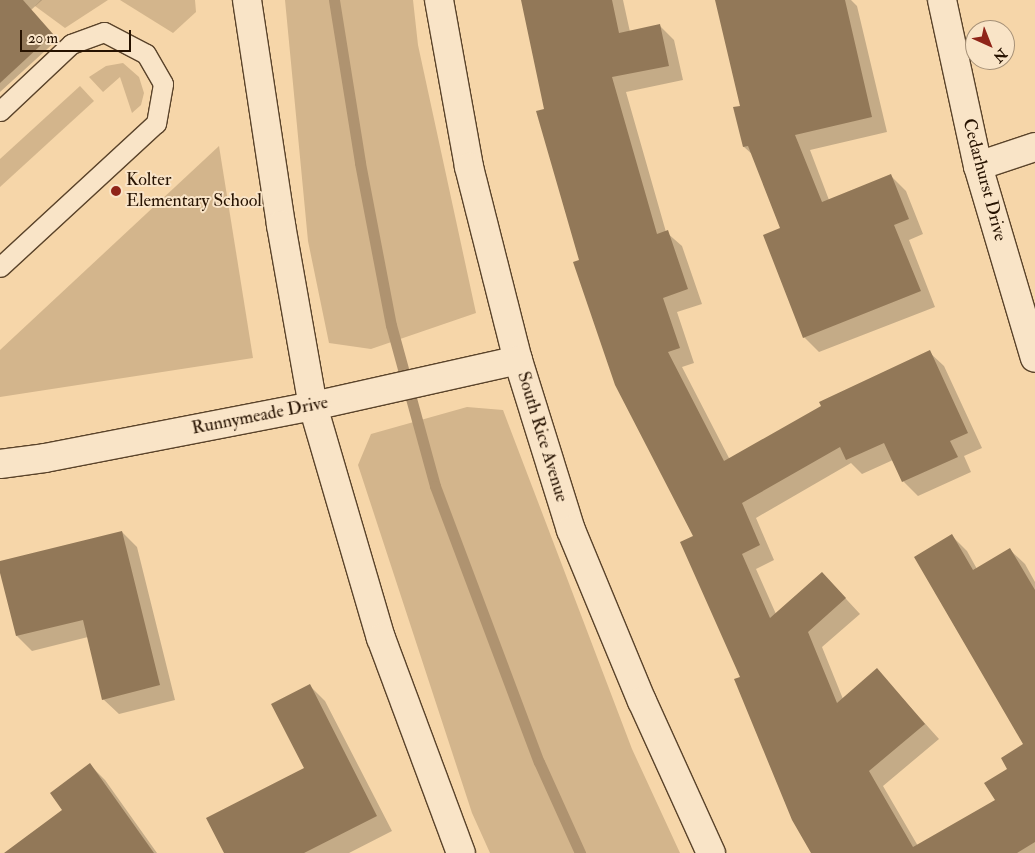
<!DOCTYPE html>
<html>
<head>
<meta charset="utf-8">
<style>
  body { margin:0 }
  #map { position:relative; width:1035px; height:853px; overflow:hidden; background:#f6d6a9; font-family:"IM FELL Double Pica",serif }
  div>[style] { position:absolute }
  .green>* { inset:0; background:#d3b58c }
  .shadow>* { inset:0; background:#0003 }
  .stream>* { height:11px; margin:-5.5px; padding:0 5.5px; transform-origin:5.5px; border-radius:5.5px; background:#af9370 }
  .building>* { inset:0; background:#927858 }
  .roads { filter:drop-shadow(1px 0 #5a432a) drop-shadow(-1px 0 #5a432a) drop-shadow(0 1px #5a432a) drop-shadow(0 -1px #5a432a) }
  .service>* { height:19px; margin:-9.5px; padding:0 9.5px; transform-origin:9.5px; border-radius:9.5px; background:#f9e4c7 }
  .minor>* { height:28px; margin:-14px; padding:0 14px; transform-origin:14px; border-radius:14px; background:#f9e4c7 }
  .tertiary>* { height:28px; margin:-14px; padding:0 14px; transform-origin:14px; border-radius:14px; background:#f9e4c7 }
  .dots>* { width:14px; height:14px; translate:-50% -50%; box-sizing:border-box; border:2px solid #f9e4c7; border-radius:50% }
  span { translate:-50% -50%; white-space:nowrap; text-align:center; line-height:1.15; -webkit-text-stroke:4px #f9e4c7; paint-order:stroke }
  .street-label { font-size:18px; color:#261200 }
  .poi-label { font-size:18px; color:#261200 }
  .left { translate:0 -50%; text-align:left }
  .north { position:absolute; left:965px; top:20px; width:50px; height:50px; box-sizing:border-box; background:#f9e4c7; border:1px solid #a59077; border-radius:50%; rotate:136deg; font-size:14px; font-weight:700; line-height:20px; text-align:center; color:#261200 }
  .north::after { content:''; display:block; margin:auto; width:18px; height:22px; background:#8f2418; clip-path:polygon(50% 0,100% 100%,50% 72%,0 100%) }
  .scale { position:absolute; left:20px; top:30px; width:111px; height:22px; box-sizing:border-box; border:2px solid #261200; border-top:0; padding-left:6px; font-size:15px; line-height:18px; white-space:nowrap; color:#261200; -webkit-text-stroke:4px #f9e4c7; paint-order:stroke }
</style>
</head>
<body>
<div id="map">
  <div class="green">
    <i style="clip-path:polygon(41px 0,108px 0,65px 28px,35px 6px)"></i>
    <i style="clip-path:polygon(120px 0,195px 0,196px 12px,173px 33px)"></i>
    <i style="clip-path:polygon(285px 0,413px 0,418px 45px,476px 313px,371px 349px,329px 343px,308px 241px)"></i>
    <i style="clip-path:polygon(123px 63px,139px 77px,144px 93px,141px 105px,132px 113px,120px 77px,103px 92px,89px 77px,106px 66px)"></i>
    <i style="clip-path:polygon(80px 86px,94px 101px,0 187px,0 159px)"></i>
    <i style="clip-path:polygon(219px 146px,253px 358px,0 397px,0 350px)"></i>
    <i style="clip-path:polygon(467px 407px,503px 410px,632px 749px,680px 853px,490px 853px,472px 813px,358px 465px,371px 434px)"></i>
  </div>
  <div class="shadow">
    <i style="clip-path:polygon(0 0,42px 0,31px 10px,57px 40px,0 92px)"></i>
    <i style="clip-path:polygon(522px 0,623px 0,630px 32px,659px 25px,674px 40px,683px 80px,626px 92px,666px 232px,682px 246px,702px 304px,677px 312px,694px 363px,682px 367px,730px 460px,929px 352px,944px 366px,982px 448px,964px 456px,971px 472px,918px 496px,903px 481px,893px 460px,862px 474px,851px 463px,756px 518px,774px 560px,756px 569px,776px 614px,822px 573px,860px 614px,822px 647px,843px 699px,877px 670px,939px 739px,883px 786px,918px 846px,996px 801px,1009px 770px,1025px 745px,952px 536px,967px 551px,977px 569px,1010px 550px,1025px 564px,1035px 582px,1035px 853px,812px 853px,741px 677px,695px 537px,580px 261px)"></i>
    <i style="clip-path:polygon(716px 0,851px 0,857px 6px,887px 132px,810px 150px,829px 200px,891px 176px,906px 191px,923px 234px,909px 240px,935px 307px,819px 352px,804px 337px,781px 229px,753px 155px,744px 147px,741px 107px)"></i>
    <i style="clip-path:polygon(122px 532px,137px 547px,175px 700px,119px 714px,103px 699px,88px 637px,32px 651px,17px 636px,0 563px)"></i>
    <i style="clip-path:polygon(310px 686px,325px 701px,392px 831px,349px 853px,225px 853px,305px 769px)"></i>
    <i style="clip-path:polygon(90px 765px,105px 780px,157px 853px,6px 853px,64px 811px)"></i>
  </div>
  <div class="stream">
    <i style="left:334px;top:0;width:165px;rotate:80.9deg"></i>
    <i style="left:360px;top:163px;width:165px;rotate:79.2deg"></i>
    <i style="left:391px;top:325px;width:167px;rotate:74.7deg"></i>
    <i style="left:435px;top:486px;width:295px;rotate:69.4deg"></i>
    <i style="left:539px;top:762px;width:100px;rotate:65.7deg"></i>
  </div>
  <div class="building">
    <i style="clip-path:polygon(0 0,23px 0,53px 34px,0 83px)"></i>
    <i style="clip-path:polygon(521px 0,612px 0,619px 33px,660px 24px,669px 66px,612px 77px,657px 234px,668px 230px,688px 289px,663px 298px,680px 348px,668px 352px,724px 461px,821px 406px,819px 402px,930px 350px,968px 433px,950px 441px,958px 457px,902px 482px,884px 443px,846px 460px,840px 447px,742px 503px,760px 545px,742px 554px,770px 618px,822px 572px,846px 598px,808px 632px,837px 703px,877px 668px,925px 724px,869px 771px,913px 847px,995px 800px,984px 783px,1007px 769px,1001px 758px,1023px 744px,914px 557px,952px 534px,973px 570px,1010px 548px,1035px 590px,1035px 842px,1017px 853px,811px 853px,792px 820px,734px 679px,740px 677px,680px 542px,693px 536px,615px 385px,573px 262px,579px 260px,536px 111px,544px 109px)"></i>
    <i style="clip-path:polygon(715px 0,845px 0,872px 117px,795px 135px,822px 202px,891px 174px,909px 219px,894px 225px,921px 291px,803px 338px,763px 235px,780px 228px,748px 146px,743px 147px,733px 107px,740px 106px)"></i>
    <i style="clip-path:polygon(122px 531px,160px 685px,102px 700px,83px 620px,16px 636px,0 573px,0 561px)"></i>
    <i style="clip-path:polygon(310px 684px,377px 816px,304px 853px,224px 853px,206px 818px,304px 768px,271px 704px)"></i>
    <i style="clip-path:polygon(90px 763px,154px 853px,4px 853px,62px 810px,50px 793px)"></i>
  </div>
  <div class="roads">
    <div class="service">
      <i style="left:0;top:111px;width:98px;rotate:-43.3deg"></i>
      <i style="left:71px;top:44px;width:35px;rotate:-20deg"></i>
      <i style="left:104px;top:32px;width:47px;rotate:27.6deg"></i>
      <i style="left:146px;top:54px;width:34px;rotate:60deg"></i>
      <i style="left:163px;top:84px;width:40px;rotate:100deg"></i>
      <i style="left:156px;top:123px;width:212px;rotate:137.3deg"></i>
    </div>
    <div class="minor">
      <i style="left:942px;top:0;width:170px;rotate:77.8deg"></i>
      <i style="left:978px;top:166px;width:200px;rotate:73.5deg"></i>
      <i style="left:978px;top:166px;width:60px;rotate:-18.4deg"></i>
    </div>
    <div class="tertiary">
      <i style="left:247px;top:0;width:228px;rotate:81.4deg"></i>
      <i style="left:281px;top:225px;width:184px;rotate:80deg"></i>
      <i style="left:313px;top:406px;width:242px;rotate:73.7deg"></i>
      <i style="left:381px;top:638px;width:229px;rotate:69.6deg"></i>
      <i style="left:439px;top:0;width:170px;rotate:79.8deg"></i>
      <i style="left:469px;top:167px;width:199px;rotate:75.8deg"></i>
      <i style="left:518px;top:360px;width:178px;rotate:72.7deg"></i>
      <i style="left:571px;top:530px;width:185px;rotate:67.5deg"></i>
      <i style="left:642px;top:701px;width:167px;rotate:65.6deg"></i>
      <i style="left:0;top:464px;width:45px;rotate:-7.6deg"></i>
      <i style="left:45px;top:458px;width:273px;rotate:-11deg"></i>
      <i style="left:313px;top:406px;width:210px;rotate:-12.6deg"></i>
    </div>
  </div>
  <div class="dots">
    <i style="left:116px;top:191px;background:#8f2418"></i>
  </div>
  <div class="street-label">
    <span style="left:984px;top:180px;rotate:75deg">Cedarhurst Drive</span>
    <span style="left:260px;top:416px;rotate:-11deg">Runnymeade Drive</span>
    <span style="left:542px;top:437px;rotate:73deg">South Rice Avenue</span>
  </div>
  <div class="poi-label">
    <span class="left" style="left:126px;top:191px">Kolter<br>Elementary School</span>
  </div>
  <div class="north">N</div>
  <div class="scale">20 m</div>
</div>
</body>
</html>
